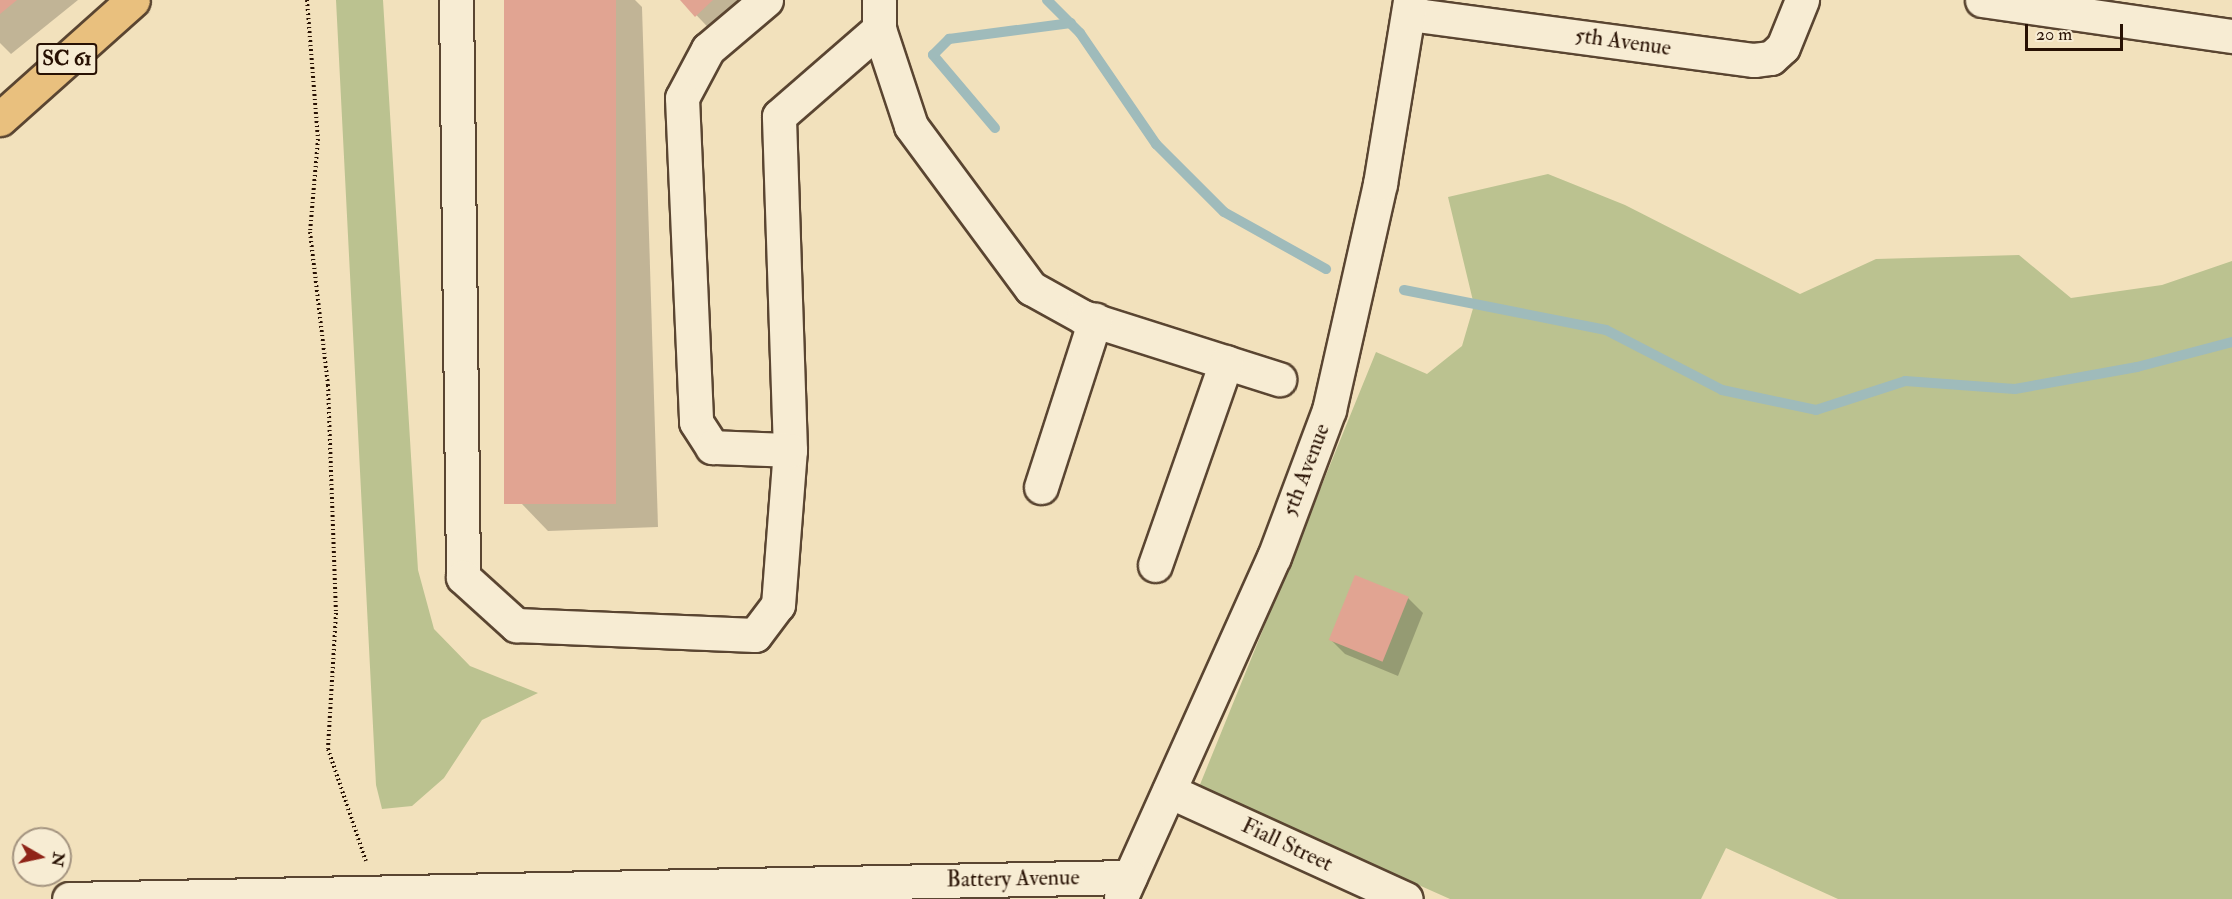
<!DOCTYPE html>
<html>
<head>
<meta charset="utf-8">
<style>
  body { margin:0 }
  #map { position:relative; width:2232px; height:899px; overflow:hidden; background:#f2e1bc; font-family:"IM FELL Double Pica",serif }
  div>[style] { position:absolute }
  .green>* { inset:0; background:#bbc290 }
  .shadow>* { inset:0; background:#0003 }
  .stream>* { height:10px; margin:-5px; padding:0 5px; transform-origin:5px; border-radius:5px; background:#9fbbbb }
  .building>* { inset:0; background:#e1a492; transform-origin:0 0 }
  .path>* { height:4px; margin-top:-2px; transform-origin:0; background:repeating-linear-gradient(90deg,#281103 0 1.5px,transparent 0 4.5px) }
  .roads { filter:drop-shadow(2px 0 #5a4531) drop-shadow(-2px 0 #5a4531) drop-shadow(0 2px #5a4531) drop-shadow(0 -2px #5a4531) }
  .minor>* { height:33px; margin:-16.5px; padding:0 16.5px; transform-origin:16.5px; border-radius:16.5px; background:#f7ecd3 }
  .major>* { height:33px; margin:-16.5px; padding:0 16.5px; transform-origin:16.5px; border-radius:16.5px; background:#e9c07e }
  span { translate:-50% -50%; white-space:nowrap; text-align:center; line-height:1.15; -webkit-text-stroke:5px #f7ecd3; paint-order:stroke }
  .shield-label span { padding:2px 4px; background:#f7ecd3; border:2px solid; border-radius:4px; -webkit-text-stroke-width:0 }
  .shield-label { font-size:21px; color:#281103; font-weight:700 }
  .street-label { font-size:22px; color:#281103 }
  .north { position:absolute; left:12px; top:827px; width:60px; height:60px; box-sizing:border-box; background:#f7ecd3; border:2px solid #a49480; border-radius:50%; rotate:99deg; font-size:16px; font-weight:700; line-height:24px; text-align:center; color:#281103 }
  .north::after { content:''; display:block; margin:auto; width:21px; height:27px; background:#8f2418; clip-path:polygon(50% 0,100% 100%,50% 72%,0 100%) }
  .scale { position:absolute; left:2025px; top:24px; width:98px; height:27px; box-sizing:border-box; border:3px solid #281103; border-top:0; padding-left:8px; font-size:18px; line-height:21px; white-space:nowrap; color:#281103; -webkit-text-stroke:4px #f7ecd3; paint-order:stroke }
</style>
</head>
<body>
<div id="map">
  <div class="green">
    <i style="clip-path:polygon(336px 0,383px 0,418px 570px,434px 629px,470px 666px,538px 693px,482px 720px,444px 778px,412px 806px,382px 809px,376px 785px)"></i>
    <i style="clip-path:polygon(1548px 174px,1625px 205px,1800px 294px,1876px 259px,2019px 255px,2071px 298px,2162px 285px,2232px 261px,2232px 899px,1838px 899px,1726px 848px,1701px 899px,1450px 899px,1199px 787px,1376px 352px,1427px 374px,1462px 346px,1474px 305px,1448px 197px)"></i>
  </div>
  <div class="shadow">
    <i style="clip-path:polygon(0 0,78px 0,11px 54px,0 43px)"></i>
    <i style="clip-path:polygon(506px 0,635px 0,642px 7px,658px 527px,548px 531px,521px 503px)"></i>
    <i style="clip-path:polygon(682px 0,766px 0,779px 14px,758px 32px,747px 21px,723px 43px)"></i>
    <i style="clip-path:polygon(1408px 598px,1423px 613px,1398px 676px,1345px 654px,1330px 639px)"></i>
  </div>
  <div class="stream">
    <i style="left:1047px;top:0;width:47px;rotate:45deg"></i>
    <i style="left:1080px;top:33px;width:135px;rotate:55.6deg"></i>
    <i style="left:1156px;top:144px;width:96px;rotate:45deg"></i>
    <i style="left:1224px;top:212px;width:117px;rotate:29.2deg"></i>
    <i style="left:995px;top:128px;width:96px;rotate:-130.3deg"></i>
    <i style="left:933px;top:55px;width:23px;rotate:-45deg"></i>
    <i style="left:949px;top:39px;width:123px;rotate:-7.5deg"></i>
    <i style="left:1404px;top:290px;width:206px;rotate:11.2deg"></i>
    <i style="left:1606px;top:330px;width:131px;rotate:27.3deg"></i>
    <i style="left:1722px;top:390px;width:96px;rotate:12deg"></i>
    <i style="left:1816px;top:410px;width:94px;rotate:-18deg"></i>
    <i style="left:1905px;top:381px;width:110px;rotate:4.2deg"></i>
    <i style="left:2015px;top:389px;width:124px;rotate:-10.2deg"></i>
    <i style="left:2137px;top:367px;width:98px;rotate:-14.7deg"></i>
  </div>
  <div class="building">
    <i style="clip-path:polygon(0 0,17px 0,0 14px)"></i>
    <i style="left:504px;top:0;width:112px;height:504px"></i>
    <i style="clip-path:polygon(680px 0,713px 0,695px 17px)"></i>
    <i style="left:1355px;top:575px;width:58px;height:70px;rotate:22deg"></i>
  </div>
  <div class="path">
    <i style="left:307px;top:0;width:139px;rotate:85.5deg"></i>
    <i style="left:318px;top:139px;width:93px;rotate:94.9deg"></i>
    <i style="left:310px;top:232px;width:154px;rotate:83.3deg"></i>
    <i style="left:328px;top:385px;width:228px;rotate:88deg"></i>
    <i style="left:336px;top:613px;width:136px;rotate:93.4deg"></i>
    <i style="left:328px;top:749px;width:118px;rotate:71.3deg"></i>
  </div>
  <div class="roads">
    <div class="minor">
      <i style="left:456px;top:0;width:577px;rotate:89.3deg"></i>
      <i style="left:463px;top:577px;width:72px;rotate:42.2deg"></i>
      <i style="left:516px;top:625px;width:239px;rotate:2.4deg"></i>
      <i style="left:755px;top:635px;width:38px;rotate:-53deg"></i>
      <i style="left:778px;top:605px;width:155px;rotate:-85.6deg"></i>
      <i style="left:790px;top:450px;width:334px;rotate:-91.9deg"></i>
      <i style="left:779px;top:116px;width:133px;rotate:-41deg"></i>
      <i style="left:766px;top:0;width:76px;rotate:139.8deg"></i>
      <i style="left:708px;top:49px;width:55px;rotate:118deg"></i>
      <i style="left:682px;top:98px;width:324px;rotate:87.5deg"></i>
      <i style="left:696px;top:422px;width:30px;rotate:57deg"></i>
      <i style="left:712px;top:447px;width:78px;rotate:2.2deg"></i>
      <i style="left:879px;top:0;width:29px;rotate:90deg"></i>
      <i style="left:879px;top:29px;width:102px;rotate:71.7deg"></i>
      <i style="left:911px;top:126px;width:202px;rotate:53.5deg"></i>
      <i style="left:1031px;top:288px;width:60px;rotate:29.1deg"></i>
      <i style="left:1083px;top:317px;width:206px;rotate:17.6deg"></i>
      <i style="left:1982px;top:0;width:253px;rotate:8.2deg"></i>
      <i style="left:1409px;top:14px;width:348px;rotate:7.6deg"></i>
      <i style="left:1754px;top:60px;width:17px;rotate:-7deg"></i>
      <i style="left:1771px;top:58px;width:16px;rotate:-43deg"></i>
      <i style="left:1783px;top:47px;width:51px;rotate:-68deg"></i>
      <i style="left:1041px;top:487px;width:176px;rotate:-72.1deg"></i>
      <i style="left:1155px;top:565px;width:215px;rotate:-70.7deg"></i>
      <i style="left:1169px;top:791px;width:260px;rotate:24.5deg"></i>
      <i style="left:1121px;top:897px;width:373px;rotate:-65.8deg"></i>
      <i style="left:1274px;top:557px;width:157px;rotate:-69.5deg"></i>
      <i style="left:1329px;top:410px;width:232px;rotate:-77.3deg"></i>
      <i style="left:1380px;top:184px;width:186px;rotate:-80.7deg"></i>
      <i style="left:69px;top:899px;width:1061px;rotate:-1.19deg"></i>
    </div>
    <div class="major">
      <i style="left:0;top:119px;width:178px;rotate:-41.8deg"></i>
    </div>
  </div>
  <div class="shield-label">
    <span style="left:67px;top:59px">SC 61</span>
  </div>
  <div class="street-label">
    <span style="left:1623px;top:42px;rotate:8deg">5th Avenue</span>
    <span style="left:1306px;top:470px;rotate:-69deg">5th Avenue</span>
    <span style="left:1287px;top:845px;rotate:25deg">Fiall Street</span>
    <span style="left:1013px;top:879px;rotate:-1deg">Battery Avenue</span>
  </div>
  <div class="north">N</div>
  <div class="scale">20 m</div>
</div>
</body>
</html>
